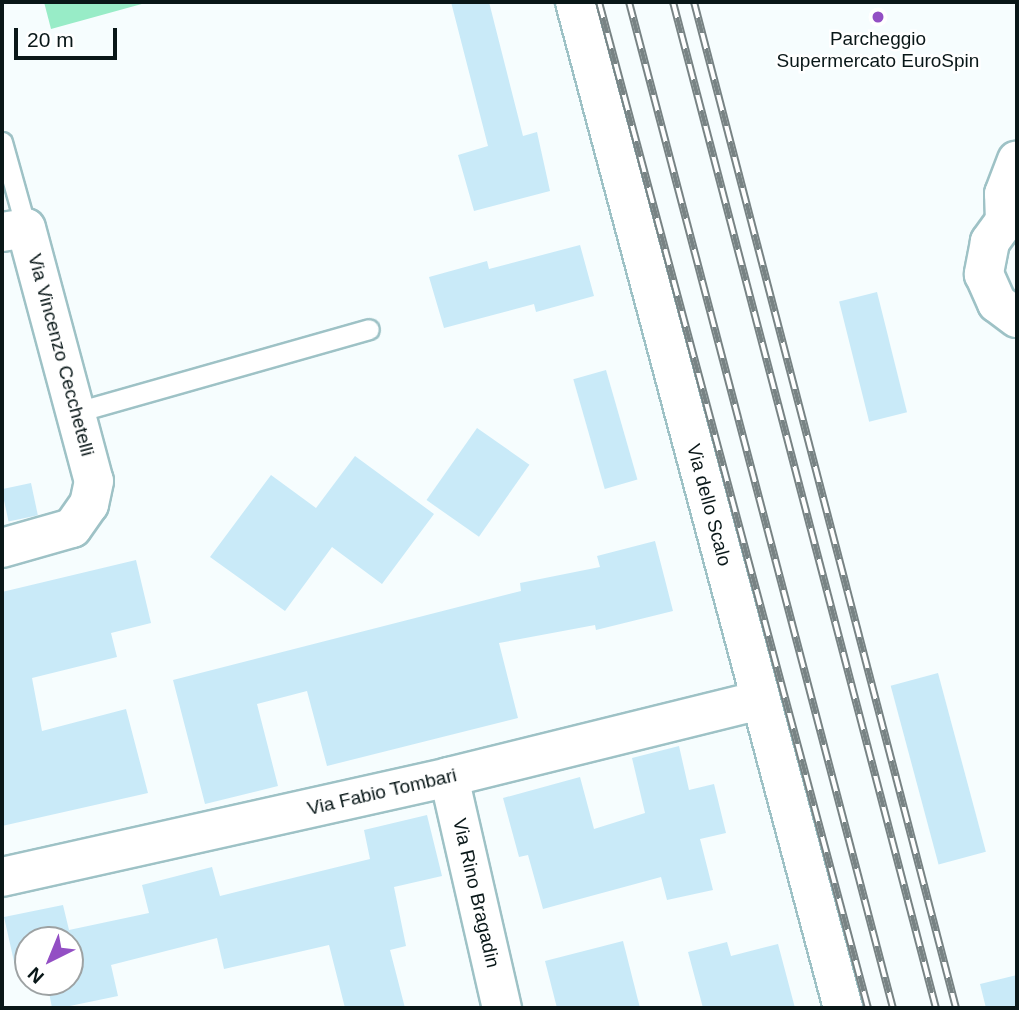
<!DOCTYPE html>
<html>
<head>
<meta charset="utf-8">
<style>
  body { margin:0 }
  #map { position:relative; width:1019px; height:1010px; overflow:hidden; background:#f6fdfe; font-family:Helvetica,sans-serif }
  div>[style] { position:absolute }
  .green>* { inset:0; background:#98ecc7 }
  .building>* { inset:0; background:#c9eaf8; transform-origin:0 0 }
  .roads { filter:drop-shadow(2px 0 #9ec2c6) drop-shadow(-2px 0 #9ec2c6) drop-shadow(0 2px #9ec2c6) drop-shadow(0 -2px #9ec2c6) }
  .service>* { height:19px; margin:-9.5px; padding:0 9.5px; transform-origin:9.5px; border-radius:9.5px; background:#fff }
  .minor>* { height:38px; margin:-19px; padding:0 19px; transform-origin:19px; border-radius:19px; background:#fff }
  .primary>* { height:38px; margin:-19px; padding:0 19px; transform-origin:19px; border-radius:19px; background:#fff }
  .rail>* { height:8px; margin-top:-4px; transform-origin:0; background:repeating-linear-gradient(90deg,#fff 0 16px,#788384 0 32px); box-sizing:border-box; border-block:2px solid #788384 }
  .dots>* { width:19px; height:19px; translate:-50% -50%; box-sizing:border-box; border:4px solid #fff; border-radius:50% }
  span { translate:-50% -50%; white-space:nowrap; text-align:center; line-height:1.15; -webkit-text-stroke:5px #fff; paint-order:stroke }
  .poi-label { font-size:19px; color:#091718 }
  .street-label { font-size:19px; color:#091718 }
  .frame { position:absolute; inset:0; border:4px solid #091718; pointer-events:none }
  .north { position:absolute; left:14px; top:926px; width:70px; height:70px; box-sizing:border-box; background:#fff; border:2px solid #9da2a3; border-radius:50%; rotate:223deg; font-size:19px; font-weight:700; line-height:28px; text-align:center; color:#091718 }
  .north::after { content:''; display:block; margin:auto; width:24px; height:32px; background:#934fc4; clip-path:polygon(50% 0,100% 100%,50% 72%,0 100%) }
  .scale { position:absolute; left:14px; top:28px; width:103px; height:32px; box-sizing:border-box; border:4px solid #091718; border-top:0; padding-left:9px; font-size:21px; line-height:24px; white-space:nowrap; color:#091718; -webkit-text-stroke:5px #fff; paint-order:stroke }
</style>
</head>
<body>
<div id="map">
  <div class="green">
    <i style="clip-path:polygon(44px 2px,149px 2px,51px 29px)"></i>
  </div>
  <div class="building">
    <i style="clip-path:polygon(451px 2px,489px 2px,523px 136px,537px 132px,550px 191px,474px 211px,458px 155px,488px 146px)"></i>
    <i style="clip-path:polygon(580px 245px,594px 296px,536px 312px,534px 304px,444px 328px,429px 277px,487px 261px,489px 269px)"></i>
    <i style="left:877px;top:292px;width:124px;height:39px;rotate:76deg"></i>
    <i style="left:606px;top:370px;width:114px;height:34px;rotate:74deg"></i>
    <i style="left:477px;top:428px;width:64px;height:88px;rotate:35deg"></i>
    <i style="clip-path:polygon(355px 456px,434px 514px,382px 584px,332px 547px,285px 611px,210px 557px,271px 475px,316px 508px)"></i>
    <i style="left:31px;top:483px;width:33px;height:30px;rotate:78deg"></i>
    <i style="clip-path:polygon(655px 541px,673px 611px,596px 630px,595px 625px,499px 643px,518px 718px,327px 766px,307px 691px,257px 704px,278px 786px,205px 804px,173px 680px,521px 591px,520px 583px,600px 567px,597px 556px)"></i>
    <i style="clip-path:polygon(136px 560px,151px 623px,111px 633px,117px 657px,32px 678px,42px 731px,126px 709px,148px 793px,2px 826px,2px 592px)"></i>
    <i style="left:938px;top:673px;width:185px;height:49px;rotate:75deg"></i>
    <i style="clip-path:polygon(679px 746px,689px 790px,714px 784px,726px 833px,700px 839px,713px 890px,667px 900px,661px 877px,543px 909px,528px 855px,519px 857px,503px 798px,580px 777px,594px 829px,645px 813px,632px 758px)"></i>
    <i style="clip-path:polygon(427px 815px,442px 876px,394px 887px,406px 946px,390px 950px,405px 1008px,345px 1008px,329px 945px,224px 969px,217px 938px,111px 965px,118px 996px,60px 1008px,52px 1008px,47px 982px,70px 982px,70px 940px,28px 940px,28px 973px,17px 975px,4px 917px,63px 905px,69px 930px,149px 913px,142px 885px,212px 867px,220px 896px,370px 859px,364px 830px)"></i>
    <i style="clip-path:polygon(623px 941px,640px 1008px,557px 1008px,545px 961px)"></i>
    <i style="clip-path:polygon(727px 942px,731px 956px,778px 944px,795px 1008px,703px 1008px,688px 952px)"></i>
    <i style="clip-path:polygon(1017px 975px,1017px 1008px,986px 1008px,980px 984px)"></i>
  </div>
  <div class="roads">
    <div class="service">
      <i style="left:2px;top:142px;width:89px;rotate:74.4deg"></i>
      <i style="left:80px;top:411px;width:300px;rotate:-15.8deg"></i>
    </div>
    <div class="minor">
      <i style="left:575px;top:2px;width:1041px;rotate:75.08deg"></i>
      <i style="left:2px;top:232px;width:24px;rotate:-9deg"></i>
      <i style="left:26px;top:228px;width:262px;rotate:75deg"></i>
      <i style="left:94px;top:481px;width:24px;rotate:102deg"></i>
      <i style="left:89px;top:504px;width:29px;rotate:125deg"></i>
      <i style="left:72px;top:528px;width:73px;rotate:164.1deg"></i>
      <i style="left:449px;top:777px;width:237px;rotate:77.1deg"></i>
      <i style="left:2px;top:877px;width:458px;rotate:-12.6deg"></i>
      <i style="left:449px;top:777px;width:321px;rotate:-13.9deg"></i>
    </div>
    <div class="primary">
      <i style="left:1017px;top:216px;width:13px;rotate:157deg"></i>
      <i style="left:1005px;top:221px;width:26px;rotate:126deg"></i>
      <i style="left:990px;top:242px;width:33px;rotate:101deg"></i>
      <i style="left:984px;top:274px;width:32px;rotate:66deg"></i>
      <i style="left:997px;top:303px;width:25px;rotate:37deg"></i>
      <i style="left:1005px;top:221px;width:27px;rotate:-92deg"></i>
      <i style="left:1004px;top:194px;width:36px;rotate:-69deg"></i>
    </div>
  </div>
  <div class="rail">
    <i style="left:599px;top:2px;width:1041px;rotate:75.03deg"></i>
    <i style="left:629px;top:2px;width:1040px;rotate:75.3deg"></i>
    <i style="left:673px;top:2px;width:1040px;rotate:75.35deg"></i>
    <i style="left:694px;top:2px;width:1040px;rotate:75.4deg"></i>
  </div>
  <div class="dots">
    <i style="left:878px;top:17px;background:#934fc4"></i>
  </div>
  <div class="poi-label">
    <span style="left:878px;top:50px">Parcheggio<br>Supermercato EuroSpin</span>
  </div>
  <div class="street-label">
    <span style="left:61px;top:355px;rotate:75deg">Via Vincenzo Cecchetelli</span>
    <span style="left:709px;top:505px;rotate:75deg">Via dello Scalo</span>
    <span style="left:382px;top:792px;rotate:-13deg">Via Fabio Tombari</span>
    <span style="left:476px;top:893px;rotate:77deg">Via Rino Bragadin</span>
  </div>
  <div class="frame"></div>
  <div class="north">N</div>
  <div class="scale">20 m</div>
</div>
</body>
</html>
